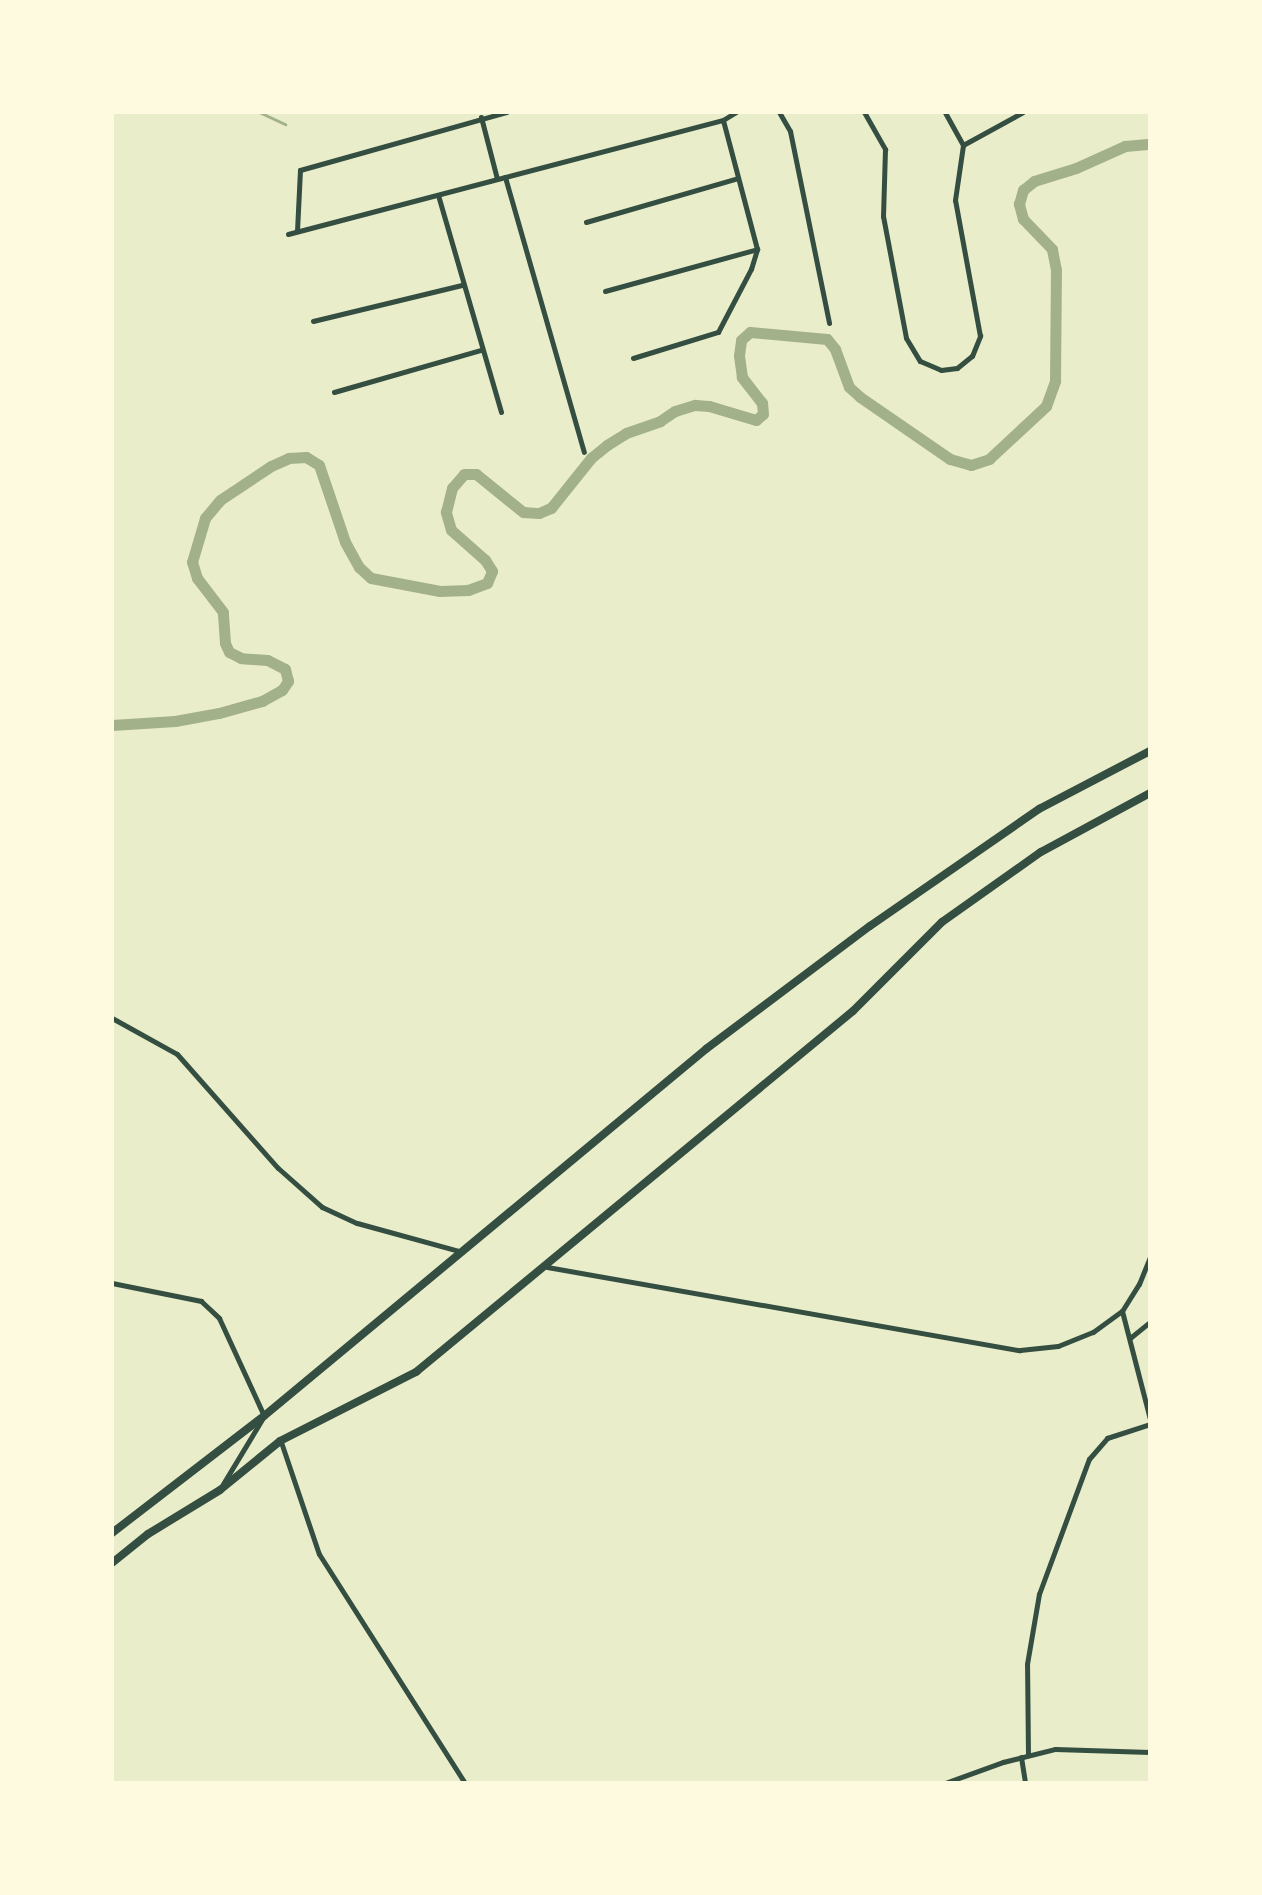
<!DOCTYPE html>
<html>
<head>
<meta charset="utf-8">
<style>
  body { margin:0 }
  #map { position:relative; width:1262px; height:1895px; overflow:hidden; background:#e9edc9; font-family:"Archivo Narrow",sans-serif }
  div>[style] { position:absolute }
  .stream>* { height:3px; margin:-1.5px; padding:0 1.5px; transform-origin:1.5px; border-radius:1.5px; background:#a3b18a }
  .canal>* { height:11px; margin:-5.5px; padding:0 5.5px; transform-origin:5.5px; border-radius:5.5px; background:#a3b18a }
  .minor>* { height:5px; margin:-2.5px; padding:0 2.5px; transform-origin:2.5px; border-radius:2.5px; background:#344e41 }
  .trunk>* { height:8px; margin:-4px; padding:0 4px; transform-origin:4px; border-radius:4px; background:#344e41 }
  span { translate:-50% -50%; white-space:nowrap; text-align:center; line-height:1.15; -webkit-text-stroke:6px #fefae0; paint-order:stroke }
  .frame { position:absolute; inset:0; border:114px solid #fefae0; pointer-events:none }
</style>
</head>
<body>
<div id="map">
  <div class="stream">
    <i style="left:259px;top:112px;width:29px;rotate:25deg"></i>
  </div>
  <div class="canal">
    <i style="left:112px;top:725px;width:63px;rotate:-3.6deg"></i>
    <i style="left:175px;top:721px;width:45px;rotate:-10.3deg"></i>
    <i style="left:219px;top:713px;width:45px;rotate:-15.6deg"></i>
    <i style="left:262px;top:701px;width:23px;rotate:-29deg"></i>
    <i style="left:282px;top:690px;width:11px;rotate:-56deg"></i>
    <i style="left:288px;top:681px;width:12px;rotate:-104deg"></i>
    <i style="left:285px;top:669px;width:20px;rotate:-153deg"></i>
    <i style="left:267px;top:660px;width:26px;rotate:-176deg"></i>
    <i style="left:241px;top:658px;width:13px;rotate:-153deg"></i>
    <i style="left:229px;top:652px;width:10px;rotate:-114deg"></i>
    <i style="left:225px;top:643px;width:31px;rotate:-94deg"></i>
    <i style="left:223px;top:612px;width:43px;rotate:-127.4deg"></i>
    <i style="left:197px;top:578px;width:17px;rotate:-107deg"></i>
    <i style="left:192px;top:562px;width:46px;rotate:-73.5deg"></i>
    <i style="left:205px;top:518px;width:23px;rotate:-50deg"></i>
    <i style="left:220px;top:500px;width:61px;rotate:-33.7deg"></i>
    <i style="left:271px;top:466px;width:20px;rotate:-24deg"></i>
    <i style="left:289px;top:458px;width:17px;rotate:-3deg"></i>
    <i style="left:306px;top:457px;width:15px;rotate:32deg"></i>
    <i style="left:319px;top:465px;width:81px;rotate:71.3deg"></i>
    <i style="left:345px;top:542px;width:29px;rotate:61deg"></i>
    <i style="left:359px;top:567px;width:16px;rotate:43deg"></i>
    <i style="left:371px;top:578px;width:70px;rotate:10.7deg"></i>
    <i style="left:440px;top:591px;width:28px;rotate:-2deg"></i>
    <i style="left:468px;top:590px;width:20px;rotate:-20deg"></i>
    <i style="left:487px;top:583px;width:13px;rotate:-67deg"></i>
    <i style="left:492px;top:571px;width:13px;rotate:-122deg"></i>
    <i style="left:485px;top:560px;width:45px;rotate:-138.6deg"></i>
    <i style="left:451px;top:530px;width:19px;rotate:-106deg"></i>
    <i style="left:446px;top:512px;width:25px;rotate:-76deg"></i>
    <i style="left:452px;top:488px;width:18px;rotate:-49deg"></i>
    <i style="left:464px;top:474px;width:12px"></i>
    <i style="left:476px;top:474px;width:60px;rotate:39deg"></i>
    <i style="left:523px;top:512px;width:16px;rotate:4deg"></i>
    <i style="left:539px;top:513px;width:13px;rotate:-23deg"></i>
    <i style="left:551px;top:508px;width:64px;rotate:-51.3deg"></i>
    <i style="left:591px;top:458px;width:21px;rotate:-39deg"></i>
    <i style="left:607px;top:445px;width:22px;rotate:-32deg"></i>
    <i style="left:626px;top:433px;width:36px;rotate:-19deg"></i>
    <i style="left:660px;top:421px;width:18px;rotate:-34deg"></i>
    <i style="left:675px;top:411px;width:21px;rotate:-17deg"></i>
    <i style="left:695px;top:405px;width:14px;rotate:4deg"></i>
    <i style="left:709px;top:406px;width:49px;rotate:16.6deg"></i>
    <i style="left:756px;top:420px;width:9px;rotate:-41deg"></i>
    <i style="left:763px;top:414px;width:11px;rotate:-95deg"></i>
    <i style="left:762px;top:403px;width:33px;rotate:-128deg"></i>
    <i style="left:742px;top:377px;width:22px;rotate:-98deg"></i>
    <i style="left:739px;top:355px;width:15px;rotate:-82deg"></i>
    <i style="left:741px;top:340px;width:12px;rotate:-42deg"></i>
    <i style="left:750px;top:332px;width:77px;rotate:5.2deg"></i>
    <i style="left:827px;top:339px;width:13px;rotate:51deg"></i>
    <i style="left:835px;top:349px;width:40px;rotate:69.8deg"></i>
    <i style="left:849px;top:387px;width:15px;rotate:42deg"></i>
    <i style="left:860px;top:397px;width:109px;rotate:34.6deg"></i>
    <i style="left:950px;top:459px;width:22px;rotate:16deg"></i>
    <i style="left:971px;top:465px;width:19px;rotate:-18deg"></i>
    <i style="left:989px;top:459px;width:78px;rotate:-42.9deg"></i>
    <i style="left:1046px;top:406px;width:27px;rotate:-70deg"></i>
    <i style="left:1055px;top:381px;width:111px;rotate:-89.5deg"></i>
    <i style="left:1056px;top:270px;width:21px;rotate:-101deg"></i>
    <i style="left:1052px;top:249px;width:42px;rotate:-134deg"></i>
    <i style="left:1023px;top:219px;width:16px;rotate:-105deg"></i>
    <i style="left:1019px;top:204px;width:15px;rotate:-74deg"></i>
    <i style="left:1023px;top:190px;width:14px;rotate:-39deg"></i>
    <i style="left:1034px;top:181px;width:44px;rotate:-17.2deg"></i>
    <i style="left:1076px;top:168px;width:54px;rotate:-24.2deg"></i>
    <i style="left:1125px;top:146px;width:25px;rotate:-5deg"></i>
  </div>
  <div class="minor">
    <i style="left:779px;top:112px;width:22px;rotate:60deg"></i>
    <i style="left:790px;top:131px;width:196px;rotate:78.5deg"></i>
    <i style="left:864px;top:112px;width:43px;rotate:60.4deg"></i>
    <i style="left:885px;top:149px;width:67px;rotate:91.7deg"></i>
    <i style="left:883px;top:216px;width:124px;rotate:79.3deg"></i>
    <i style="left:906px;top:338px;width:27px;rotate:59deg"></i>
    <i style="left:920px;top:361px;width:23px;rotate:23deg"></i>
    <i style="left:941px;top:370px;width:16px;rotate:-7deg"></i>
    <i style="left:957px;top:368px;width:19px;rotate:-39deg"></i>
    <i style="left:972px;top:356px;width:22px;rotate:-68deg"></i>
    <i style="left:980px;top:336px;width:138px;rotate:-100.4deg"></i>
    <i style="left:955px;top:200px;width:56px;rotate:-81.7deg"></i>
    <i style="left:963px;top:145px;width:38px;rotate:-119deg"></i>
    <i style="left:481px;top:117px;width:64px;rotate:75.5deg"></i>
    <i style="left:963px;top:145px;width:68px;rotate:-28.8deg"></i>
    <i style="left:505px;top:177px;width:286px;rotate:74deg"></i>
    <i style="left:438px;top:195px;width:226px;rotate:73.8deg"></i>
    <i style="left:586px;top:222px;width:158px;rotate:-16.1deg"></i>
    <i style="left:297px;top:231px;width:61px;rotate:-87.2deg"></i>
    <i style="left:300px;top:170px;width:215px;rotate:-15.7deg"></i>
    <i style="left:288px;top:234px;width:450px;rotate:-14.7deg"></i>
    <i style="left:723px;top:120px;width:15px;rotate:-32deg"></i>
    <i style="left:605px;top:291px;width:158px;rotate:-15.4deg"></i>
    <i style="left:313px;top:321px;width:153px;rotate:-13.6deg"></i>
    <i style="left:633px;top:358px;width:89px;rotate:-17deg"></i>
    <i style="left:718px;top:332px;width:71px;rotate:-62.4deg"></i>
    <i style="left:751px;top:269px;width:21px;rotate:-73deg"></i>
    <i style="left:757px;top:249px;width:133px;rotate:-104.8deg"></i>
    <i style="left:334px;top:392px;width:152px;rotate:-16deg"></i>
    <i style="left:112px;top:1018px;width:74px;rotate:29deg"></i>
    <i style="left:177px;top:1054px;width:152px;rotate:48.5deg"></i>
    <i style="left:278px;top:1168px;width:59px;rotate:41.6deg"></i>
    <i style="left:322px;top:1207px;width:38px;rotate:25deg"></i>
    <i style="left:357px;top:1223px;width:109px;rotate:15.4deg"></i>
    <i style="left:547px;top:1267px;width:480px;rotate:10deg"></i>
    <i style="left:1020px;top:1350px;width:38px;rotate:-6deg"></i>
    <i style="left:1058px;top:1346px;width:38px;rotate:-22deg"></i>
    <i style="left:1093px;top:1332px;width:36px;rotate:-36deg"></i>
    <i style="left:1122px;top:1311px;width:32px;rotate:-58deg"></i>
    <i style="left:1139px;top:1284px;width:29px;rotate:-68deg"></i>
    <i style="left:112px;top:1283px;width:91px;rotate:11.4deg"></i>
    <i style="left:201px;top:1301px;width:25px;rotate:43deg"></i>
    <i style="left:219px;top:1318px;width:108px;rotate:65.3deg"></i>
    <i style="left:264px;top:1416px;width:79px;rotate:121.1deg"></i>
    <i style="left:1122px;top:1311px;width:112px;rotate:75.5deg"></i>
    <i style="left:1130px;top:1338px;width:26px;rotate:-39deg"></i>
    <i style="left:281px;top:1442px;width:118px;rotate:71.3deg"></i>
    <i style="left:319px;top:1554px;width:272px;rotate:57.5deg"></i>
    <i style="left:1028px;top:1755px;width:91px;rotate:-90.6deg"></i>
    <i style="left:1027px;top:1664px;width:71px;rotate:-80.3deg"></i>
    <i style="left:1039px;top:1594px;width:144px;rotate:-69.7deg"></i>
    <i style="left:1089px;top:1459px;width:28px;rotate:-49deg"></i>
    <i style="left:1107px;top:1438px;width:45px;rotate:-18deg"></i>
    <i style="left:1021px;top:1757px;width:26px;rotate:81deg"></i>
    <i style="left:945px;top:1783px;width:62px;rotate:-19.9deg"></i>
    <i style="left:1003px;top:1762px;width:54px;rotate:-14deg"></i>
    <i style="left:1055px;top:1749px;width:95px;rotate:1.8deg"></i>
  </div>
  <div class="trunk">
    <i style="left:112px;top:1533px;width:192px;rotate:-37.6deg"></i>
    <i style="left:264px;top:1416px;width:575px;rotate:-39.7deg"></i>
    <i style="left:706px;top:1049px;width:205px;rotate:-36.9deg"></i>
    <i style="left:870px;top:926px;width:206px;rotate:-34.7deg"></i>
    <i style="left:1039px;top:809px;width:125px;rotate:-27.6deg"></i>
    <i style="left:112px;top:1563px;width:46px;rotate:-38.9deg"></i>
    <i style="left:148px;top:1534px;width:84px;rotate:-31.4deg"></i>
    <i style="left:220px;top:1490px;width:77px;rotate:-39.2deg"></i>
    <i style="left:280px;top:1441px;width:153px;rotate:-26.9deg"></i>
    <i style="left:416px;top:1372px;width:567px;rotate:-39.56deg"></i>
    <i style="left:853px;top:1011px;width:126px;rotate:-45deg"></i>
    <i style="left:942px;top:922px;width:121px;rotate:-35.3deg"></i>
    <i style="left:1041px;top:852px;width:124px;rotate:-28.4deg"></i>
  </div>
  <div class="frame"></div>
</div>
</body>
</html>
